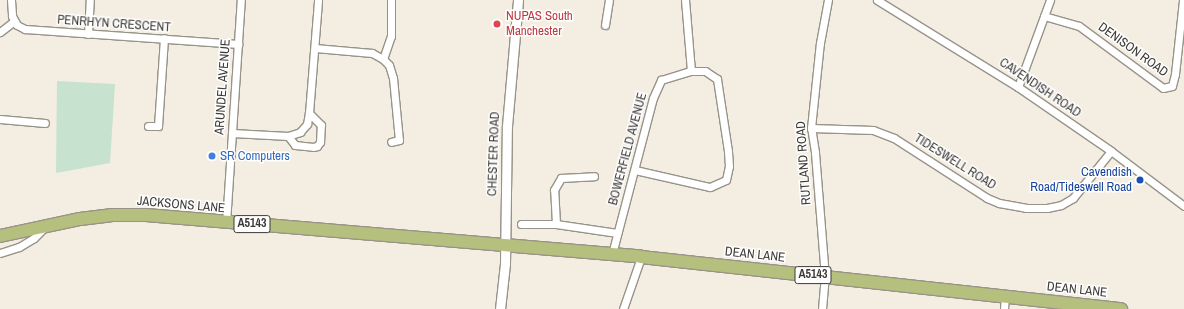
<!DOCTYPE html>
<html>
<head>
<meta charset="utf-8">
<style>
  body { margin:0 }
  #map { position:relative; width:1184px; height:309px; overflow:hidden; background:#f3ede2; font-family:"Archivo Narrow",sans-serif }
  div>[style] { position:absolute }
  .green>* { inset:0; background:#c7e2ce }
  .roads { filter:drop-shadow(1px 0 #989388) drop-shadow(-1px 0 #989388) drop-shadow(0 1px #989388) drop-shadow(0 -1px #989388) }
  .minor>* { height:7px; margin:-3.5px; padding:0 3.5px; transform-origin:3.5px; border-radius:3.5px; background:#fff }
  .tertiary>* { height:9px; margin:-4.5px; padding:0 4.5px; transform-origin:4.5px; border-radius:4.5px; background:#fff }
  .primary>* { height:12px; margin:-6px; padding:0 6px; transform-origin:6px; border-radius:6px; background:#b5c07e }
  .dots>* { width:11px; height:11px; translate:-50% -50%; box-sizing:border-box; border:2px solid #fff; border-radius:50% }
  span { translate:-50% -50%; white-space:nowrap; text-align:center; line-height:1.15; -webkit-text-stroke:3px #fff; paint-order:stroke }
  .shield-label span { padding:1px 3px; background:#fff; border:1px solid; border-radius:3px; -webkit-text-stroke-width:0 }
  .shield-label { font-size:12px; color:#3d3a36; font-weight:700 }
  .health-label { font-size:13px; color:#be3a42 }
  .left { translate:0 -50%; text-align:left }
  .street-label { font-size:13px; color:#3d3a36 }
  .shop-label { font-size:13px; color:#366cbe }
  .transit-label { font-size:13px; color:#164399 }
  .right { translate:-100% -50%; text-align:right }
</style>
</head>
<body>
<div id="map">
  <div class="green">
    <i style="clip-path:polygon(57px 81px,115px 84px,110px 163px,56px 173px)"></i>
  </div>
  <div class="roads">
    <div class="minor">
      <i style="left:11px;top:0;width:16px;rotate:86deg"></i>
      <i style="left:12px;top:16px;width:10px;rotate:61deg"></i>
      <i style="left:17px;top:25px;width:9px;rotate:27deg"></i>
      <i style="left:25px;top:29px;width:214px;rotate:4deg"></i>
      <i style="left:877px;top:0;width:166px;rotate:31.7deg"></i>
      <i style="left:1018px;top:87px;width:113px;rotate:34.5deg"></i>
      <i style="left:1111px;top:151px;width:91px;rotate:37deg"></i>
      <i style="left:1044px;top:16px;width:36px;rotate:16deg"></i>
      <i style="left:1079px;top:26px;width:104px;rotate:36.4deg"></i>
      <i style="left:1163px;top:88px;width:9px;rotate:-13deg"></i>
      <i style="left:1172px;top:86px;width:12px;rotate:-76deg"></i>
      <i style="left:1175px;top:74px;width:74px;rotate:-83.8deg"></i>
      <i style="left:605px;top:25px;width:25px;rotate:-81deg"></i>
      <i style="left:0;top:32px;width:18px;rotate:-38deg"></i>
      <i style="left:88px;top:34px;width:34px;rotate:-87deg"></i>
      <i style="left:315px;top:48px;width:57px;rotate:5deg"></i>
      <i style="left:372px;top:53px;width:13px;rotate:29deg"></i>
      <i style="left:383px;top:59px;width:8px;rotate:45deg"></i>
      <i style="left:389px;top:65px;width:14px;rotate:73deg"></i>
      <i style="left:393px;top:78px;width:62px;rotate:84.5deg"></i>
      <i style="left:399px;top:140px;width:8px;rotate:166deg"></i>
      <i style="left:383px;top:59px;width:24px;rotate:-71deg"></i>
      <i style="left:391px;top:36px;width:36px;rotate:-90deg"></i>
      <i style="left:1018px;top:87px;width:93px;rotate:-69.8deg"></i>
      <i style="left:0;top:119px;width:45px;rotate:5.1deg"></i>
      <i style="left:148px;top:126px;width:10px"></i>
      <i style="left:158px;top:126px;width:88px;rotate:-86.1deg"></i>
      <i style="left:811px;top:128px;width:62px;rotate:1.8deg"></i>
      <i style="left:873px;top:130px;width:22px;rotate:21deg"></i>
      <i style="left:894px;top:138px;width:111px;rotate:32.8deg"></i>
      <i style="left:987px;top:198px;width:13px;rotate:23deg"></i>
      <i style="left:999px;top:203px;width:27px;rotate:10deg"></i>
      <i style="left:1026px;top:208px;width:21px"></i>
      <i style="left:1047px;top:208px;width:14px;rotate:-12deg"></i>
      <i style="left:1061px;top:205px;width:14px;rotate:-30deg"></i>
      <i style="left:1073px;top:198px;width:60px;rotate:-51deg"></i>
      <i style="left:232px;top:133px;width:56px;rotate:3.1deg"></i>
      <i style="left:288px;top:136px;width:11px;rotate:52deg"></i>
      <i style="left:295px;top:145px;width:18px;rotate:6deg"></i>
      <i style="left:313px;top:147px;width:4px;rotate:-14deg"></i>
      <i style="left:317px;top:146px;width:5px;rotate:-53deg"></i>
      <i style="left:320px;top:142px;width:17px;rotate:-87deg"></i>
      <i style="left:321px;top:125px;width:17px;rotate:-135deg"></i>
      <i style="left:309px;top:113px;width:113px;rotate:-85.4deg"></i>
      <i style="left:288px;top:136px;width:13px;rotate:-18deg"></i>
      <i style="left:300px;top:132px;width:11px;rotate:-49deg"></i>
      <i style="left:307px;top:124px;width:11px;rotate:-80deg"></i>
      <i style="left:635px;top:170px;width:77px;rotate:12.8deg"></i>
      <i style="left:710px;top:187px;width:17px;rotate:-24deg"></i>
      <i style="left:726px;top:180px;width:14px;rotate:-78deg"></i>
      <i style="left:729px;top:166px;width:15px;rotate:-94deg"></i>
      <i style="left:728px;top:151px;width:73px;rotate:-98.7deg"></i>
      <i style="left:717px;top:79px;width:14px;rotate:-146deg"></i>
      <i style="left:705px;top:71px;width:14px;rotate:180deg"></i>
      <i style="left:226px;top:223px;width:224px;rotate:-86.2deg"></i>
      <i style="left:521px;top:224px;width:35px"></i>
      <i style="left:556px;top:224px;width:62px;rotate:8.4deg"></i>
      <i style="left:556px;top:224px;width:34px;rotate:-93deg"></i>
      <i style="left:554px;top:190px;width:14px;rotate:-60deg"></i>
      <i style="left:561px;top:178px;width:33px;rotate:-3deg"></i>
      <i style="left:0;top:253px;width:20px;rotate:-18deg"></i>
      <i style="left:19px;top:247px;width:17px;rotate:-31deg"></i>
      <i style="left:34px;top:238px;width:14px;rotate:-45deg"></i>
      <i style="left:612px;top:254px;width:161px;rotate:-75.3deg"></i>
      <i style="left:653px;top:98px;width:20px;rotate:-66deg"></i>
      <i style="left:661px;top:80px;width:31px;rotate:-17deg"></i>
      <i style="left:691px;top:71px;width:71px;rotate:-94.8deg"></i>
      <i style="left:623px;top:309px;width:55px;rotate:-70.9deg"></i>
      <i style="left:822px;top:309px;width:32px;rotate:-85deg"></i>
      <i style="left:825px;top:277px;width:125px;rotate:-94.6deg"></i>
      <i style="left:815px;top:152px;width:24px;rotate:-99deg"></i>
      <i style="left:811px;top:128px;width:85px;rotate:-84deg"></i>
      <i style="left:820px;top:43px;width:44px;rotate:-79.5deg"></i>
      <i style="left:1004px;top:309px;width:13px;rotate:-86deg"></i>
    </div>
    <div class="tertiary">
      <i style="left:500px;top:309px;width:45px;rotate:-83.7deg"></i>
      <i style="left:505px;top:264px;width:138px;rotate:-89.2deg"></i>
      <i style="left:507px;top:126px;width:126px;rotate:-85deg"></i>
    </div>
    <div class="primary">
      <i style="left:0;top:236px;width:82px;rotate:-12deg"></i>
      <i style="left:80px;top:219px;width:31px;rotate:-7deg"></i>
      <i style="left:111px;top:215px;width:35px"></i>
      <i style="left:146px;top:215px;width:497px;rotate:4.8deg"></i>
      <i style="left:641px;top:257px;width:483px;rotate:6.2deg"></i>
    </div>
  </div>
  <div class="dots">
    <i style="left:497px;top:24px;background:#e0444e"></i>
    <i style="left:212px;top:156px;background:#3f7fe0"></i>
    <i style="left:1140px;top:180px;background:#1a4fb4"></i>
  </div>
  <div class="shield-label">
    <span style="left:252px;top:224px">A5143</span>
    <span style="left:813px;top:275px">A5143</span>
  </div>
  <div class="health-label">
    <span class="left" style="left:506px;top:24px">NUPAS South<br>Manchester</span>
  </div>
  <div class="street-label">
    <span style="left:114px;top:24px;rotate:4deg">PENRHYN CRESCENT</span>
    <span style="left:1133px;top:50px;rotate:36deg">DENISON ROAD</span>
    <span style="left:223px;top:87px;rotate:-86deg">ARUNDEL AVENUE</span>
    <span style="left:1040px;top:88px;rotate:34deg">CAVENDISH ROAD</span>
    <span style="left:628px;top:149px;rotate:-75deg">BOWERFIELD AVENUE</span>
    <span style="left:494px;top:154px;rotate:-88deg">CHESTER ROAD</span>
    <span style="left:955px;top:162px;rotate:32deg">TIDESWELL ROAD</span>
    <span style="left:804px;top:163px;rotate:-94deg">RUTLAND ROAD</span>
    <span style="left:181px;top:205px;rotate:5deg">JACKSONS LANE</span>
    <span style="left:755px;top:255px;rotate:6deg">DEAN LANE</span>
    <span style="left:1077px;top:290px;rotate:6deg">DEAN LANE</span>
  </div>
  <div class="shop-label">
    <span class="left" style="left:220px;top:156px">SR Computers</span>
  </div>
  <div class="transit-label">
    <span class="right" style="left:1132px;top:180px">Cavendish<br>Road/Tideswell Road</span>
  </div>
</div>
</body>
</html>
